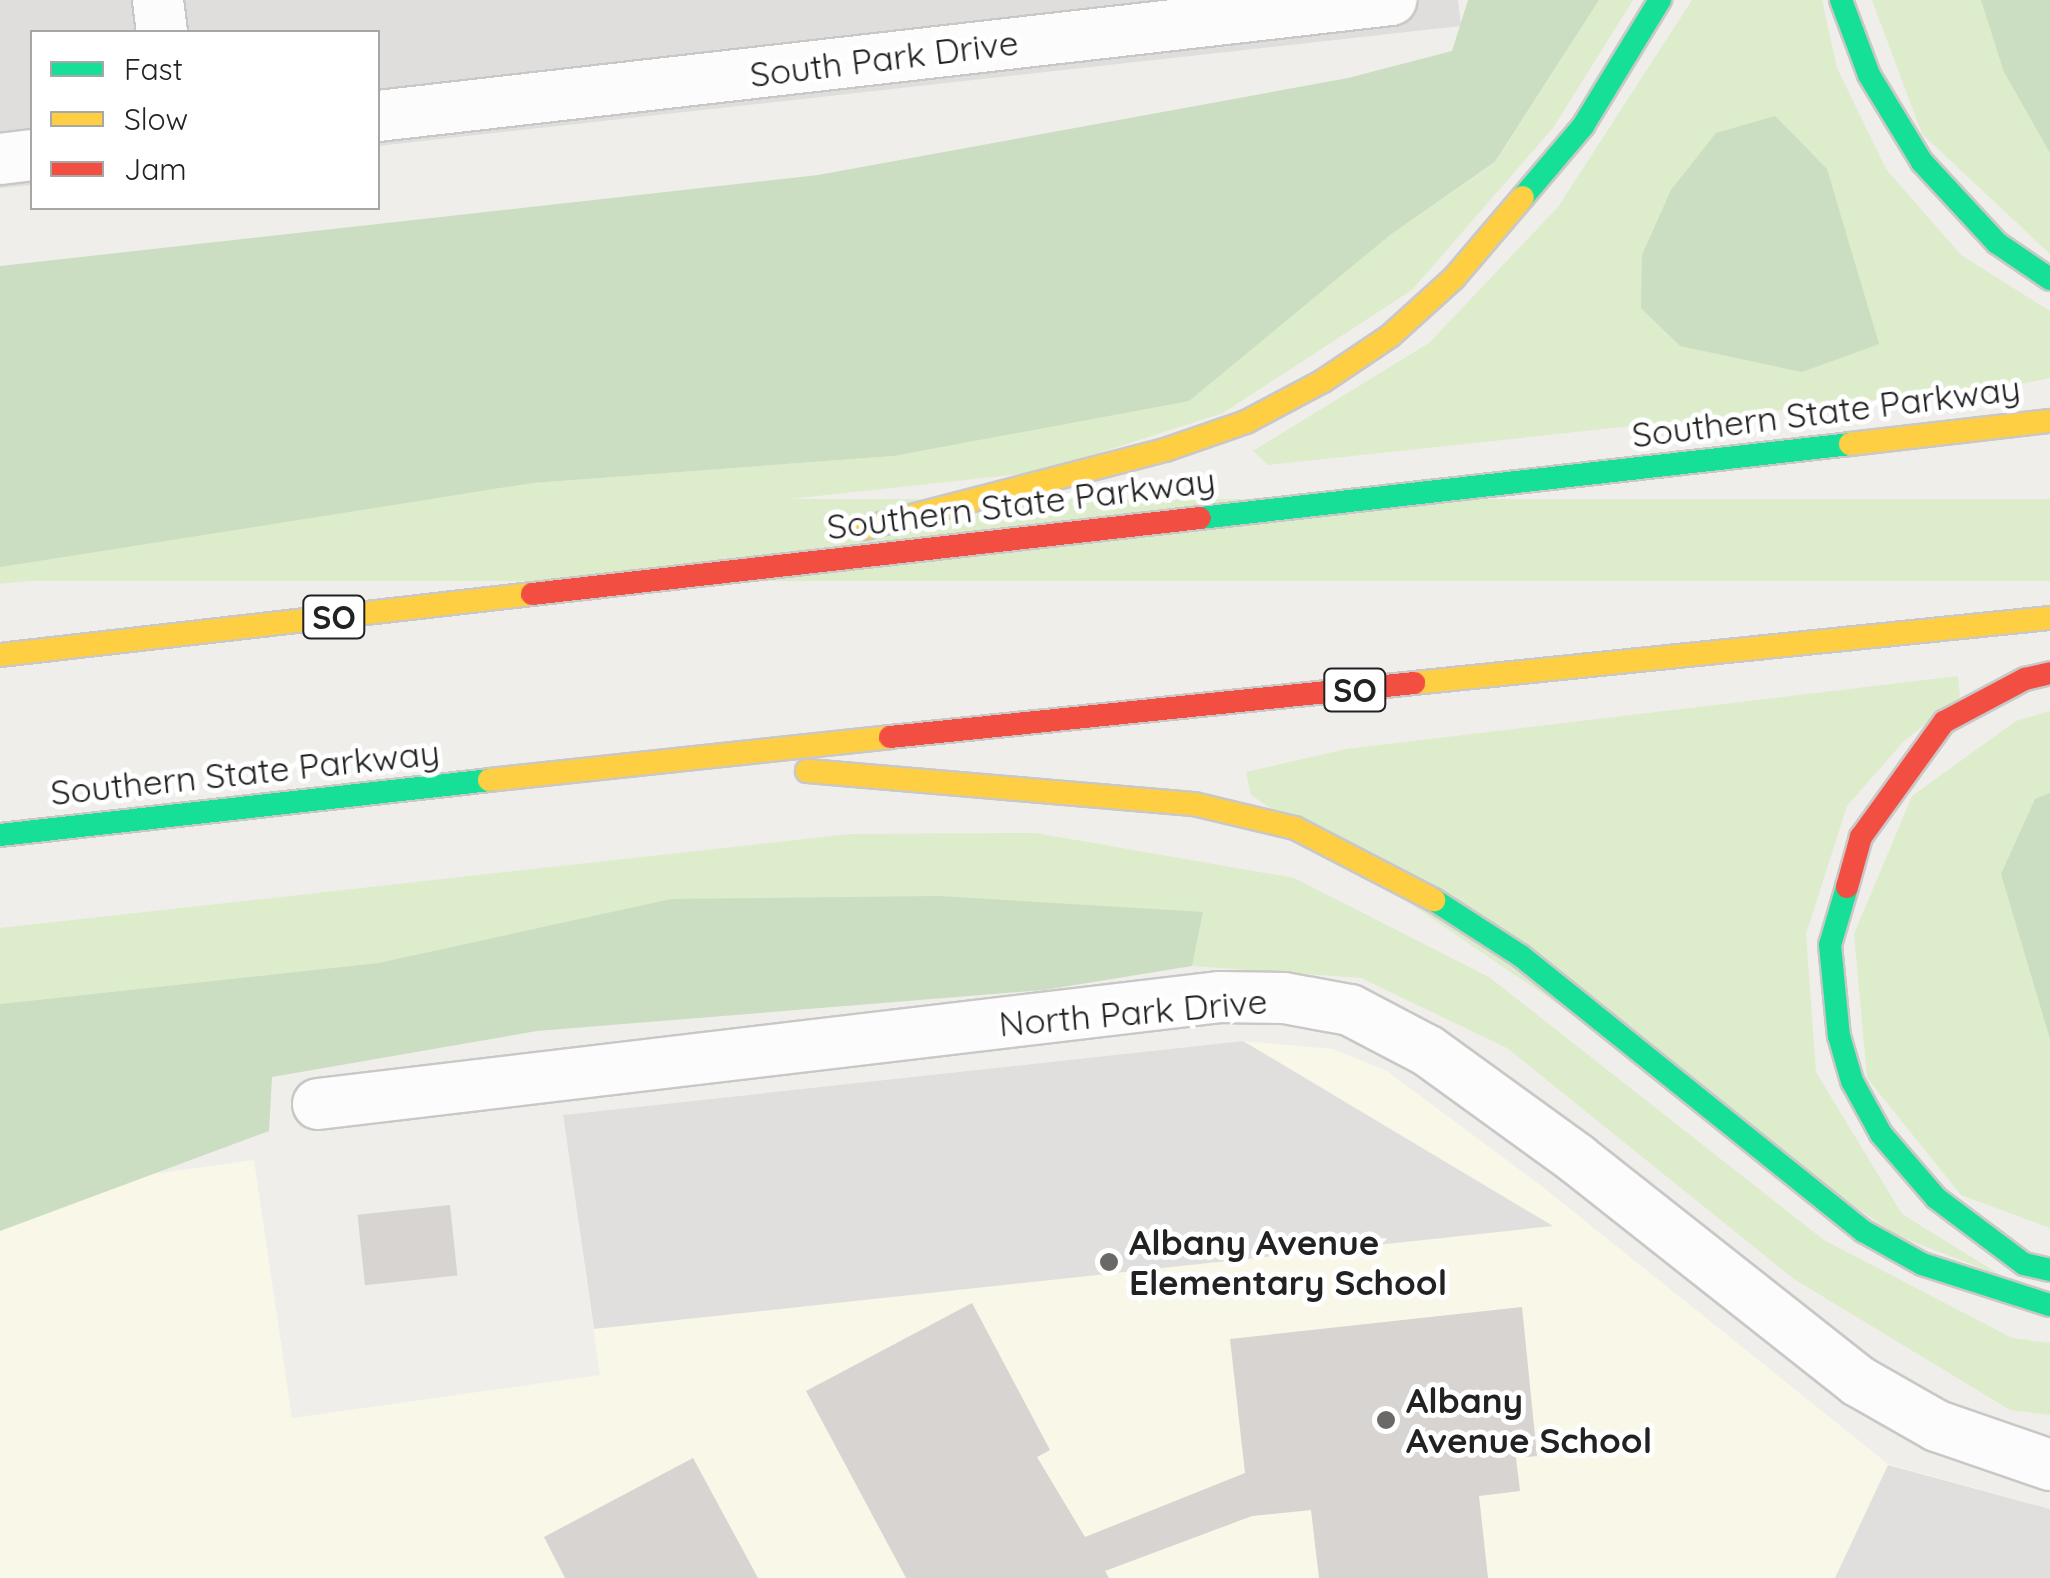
<!DOCTYPE html>
<html>
<head>
<meta charset="utf-8">
<style>
  body { margin:0 }
  #map { position:relative; width:2050px; height:1578px; overflow:hidden; background:#f0eeeb; font-family:Quicksand,sans-serif }
  div>[style] { position:absolute }
  .residential>* { inset:0; background:#dfdedc }
  .education>* { inset:0; background:#f8f7e8 }
  .grass>* { inset:0; background:#ddeccb; transform-origin:0 0 }
  .forest>* { inset:0; background:#cbdec1 }
  .parking>* { inset:0; background:#e0dfde }
  .building>* { inset:0; background:#d7d4d2; transform-origin:0 0 }
  .roads { filter:drop-shadow(2px 0 #c9c8c7) drop-shadow(-2px 0 #c9c8c7) drop-shadow(0 2px #c9c8c7) drop-shadow(0 -2px #c9c8c7) }
  .street>* { height:50px; margin:-25px; padding:0 25px; transform-origin:25px; border-radius:25px; background:#fdfcfc }
  .fast>* { height:22px; margin:-11px; padding:0 11px; transform-origin:11px; border-radius:11px; background:#16e098 }
  .slow>* { height:22px; margin:-11px; padding:0 11px; transform-origin:11px; border-radius:11px; background:#ffcf43 }
  .jam>* { height:22px; margin:-11px; padding:0 11px; transform-origin:11px; border-radius:11px; background:#f24e42 }
  .dots>* { width:28px; height:28px; translate:-50% -50%; box-sizing:border-box; border:5px solid #fff; border-radius:50% }
  span { translate:-50% -50%; white-space:nowrap; text-align:center; line-height:1.15; -webkit-text-stroke:10px #fff; paint-order:stroke }
  .shield-label span { padding:2px 8px; background:#fff; border:2px solid; border-radius:8px; -webkit-text-stroke-width:0 }
  .shield-label { font-size:32px; color:#222; font-weight:700 }
  .street-label { font-size:35px; color:#222 }
  .poi-label { font-size:35px; color:#222; font-weight:700 }
  .left { translate:0 -50%; text-align:left }
  .legend { position:absolute; left:30px; top:30px; width:350px; height:180px; box-sizing:border-box; background:#fff; border:2px solid #a7a7a7; margin:0; padding:12px 18px; list-style:none; font-size:30px; color:#222 }
  .legend li { display:flex; align-items:center; gap:20px; height:50px }
  .legend b { width:50px; border:2px solid #a7a7a7 }
</style>
</head>
<body>
<div id="map">
  <div class="residential">
    <i style="clip-path:polygon(0 0,1458px 0,1461px 26px,378px 146px,378px 32px,32px 32px,32px 185px,0 188px)"></i>
  </div>
  <div class="education">
    <i style="clip-path:polygon(1243px 1041px,1333px 1049px,1387px 1071px,1544px 1188px,1888px 1464px,2050px 1509px,2050px 1578px,0 1578px,0 1195px,254px 1160px,292px 1418px,600px 1375px,563px 1115px)"></i>
  </div>
  <div class="grass">
    <i style="clip-path:polygon(1599px 0,1633px 0,1553px 128px,1412px 290px,1223px 413px,1040px 472px,0 584px,0 567px,533px 483px,893px 456px,1390px 235px,1495px 163px)"></i>
    <i style="clip-path:polygon(1692px 0,1822px 0,1837px 68px,1886px 169px,1961px 255px,2050px 311px,2050px 378px,2016px 385px,1268px 465px,1253px 451px,1429px 343px,1558px 207px)"></i>
    <i style="clip-path:polygon(1872px 0,2050px 0,2050px 254px,1922px 134px)"></i>
    <i style="left:2050px;top:499px;width:82px;height:2063px;rotate:90deg"></i>
    <i style="clip-path:polygon(1958px 676px,1960px 697px,1904px 741px,1847px 806px,1806px 934px,1816px 1072px,1902px 1214px,2002px 1276px,1898px 1236px,1251px 795px,1246px 772px,1346px 749px)"></i>
    <i style="clip-path:polygon(2050px 711px,2050px 1228px,1961px 1195px,1867px 1078px,1854px 934px,1912px 796px,2016px 721px)"></i>
    <i style="clip-path:polygon(1036px 833px,1294px 878px,1489px 977px,1824px 1240px,2012px 1338px,2050px 1343px,2050px 1415px,2010px 1410px,1794px 1279px,1507px 1048px,1361px 978px,1192px 966px,1203px 913px,671px 899px,378px 963px,0 1004px,0 928px,849px 834px)"></i>
  </div>
  <div class="forest">
    <i style="clip-path:polygon(1468px 0,1599px 0,1495px 162px,1390px 235px,1189px 401px,893px 456px,533px 483px,0 567px,0 266px,818px 175px,1348px 78px,1452px 51px)"></i>
    <i style="clip-path:polygon(1981px 0,2050px 0,2050px 153px,2004px 72px)"></i>
    <i style="clip-path:polygon(1775px 116px,1827px 169px,1879px 344px,1802px 372px,1680px 346px,1641px 308px,1642px 255px,1671px 190px,1716px 133px)"></i>
    <i style="clip-path:polygon(2050px 793px,2050px 1039px,2001px 874px,2035px 799px)"></i>
    <i style="clip-path:polygon(939px 896px,1203px 912px,1192px 966px,1044px 990px,537px 1031px,272px 1077px,269px 1131px,0 1231px,0 1004px,378px 963px,671px 899px)"></i>
  </div>
  <div class="parking">
    <i style="clip-path:polygon(1243px 1041px,1553px 1226px,594px 1329px,563px 1115px)"></i>
    <i style="clip-path:polygon(1888px 1465px,2050px 1509px,2050px 1578px,1835px 1578px)"></i>
  </div>
  <div class="building">
    <i style="left:450px;top:1205px;width:71px;height:93px;rotate:84deg"></i>
    <i style="clip-path:polygon(972px 1303px,1050px 1450px,1037px 1457px,1085px 1537px,1245px 1473px,1230px 1339px,1522px 1307px,1537px 1456px,1516px 1458px,1520px 1491px,1479px 1496px,1488px 1578px,1319px 1578px,1311px 1510px,1252px 1516px,1105px 1571px,1109px 1578px,906px 1578px,806px 1391px)"></i>
    <i style="clip-path:polygon(693px 1458px,758px 1578px,565px 1578px,544px 1537px)"></i>
  </div>
  <div class="roads">
    <div class="street">
      <i style="left:158px;top:0;width:32px;rotate:83deg"></i>
      <i style="left:378px;top:116px;width:1020px;rotate:-6.53deg"></i>
      <i style="left:0;top:159px;width:32px;rotate:-7deg"></i>
      <i style="left:318px;top:1104px;width:907px;rotate:-6.77deg"></i>
      <i style="left:1219px;top:997px;width:65px;rotate:0.9deg"></i>
      <i style="left:1284px;top:998px;width:67px;rotate:10.3deg"></i>
      <i style="left:1350px;top:1010px;width:88px;rotate:27.7deg"></i>
      <i style="left:1428px;top:1051px;width:184px;rotate:35.9deg"></i>
      <i style="left:1577px;top:1159px;width:358px;rotate:38.3deg"></i>
      <i style="left:1858px;top:1381px;width:91px;rotate:29.7deg"></i>
      <i style="left:1937px;top:1426px;width:120px;rotate:19deg"></i>
    </div>
    <div class="fast">
      <i style="left:1841px;top:0;width:80px;rotate:69.5deg"></i>
      <i style="left:1869px;top:75px;width:102px;rotate:58.7deg"></i>
      <i style="left:1922px;top:162px;width:110px;rotate:47.2deg"></i>
      <i style="left:1997px;top:243px;width:64px;rotate:34.2deg"></i>
      <i style="left:1523px;top:197px;width:93px;rotate:-49.8deg"></i>
      <i style="left:1583px;top:126px;width:148px;rotate:-58.6deg"></i>
      <i style="left:1200px;top:518px;width:654px;rotate:-6.49deg"></i>
      <i style="left:0;top:835px;width:492px;rotate:-6.4deg"></i>
      <i style="left:1847px;top:887px;width:60px;rotate:106.3deg"></i>
      <i style="left:1830px;top:945px;width:91px;rotate:84.4deg"></i>
      <i style="left:1839px;top:1036px;width:47px;rotate:73.9deg"></i>
      <i style="left:1852px;top:1081px;width:60px;rotate:61.3deg"></i>
      <i style="left:1881px;top:1134px;width:84px;rotate:49.3deg"></i>
      <i style="left:1936px;top:1198px;width:110px;rotate:36.9deg"></i>
      <i style="left:2024px;top:1264px;width:27px;rotate:13deg"></i>
      <i style="left:1434px;top:900px;width:103px;rotate:32.8deg"></i>
      <i style="left:1521px;top:956px;width:439px;rotate:38.8deg"></i>
      <i style="left:1863px;top:1231px;width:68px;rotate:29.2deg"></i>
      <i style="left:1922px;top:1264px;width:134px;rotate:17.8deg"></i>
    </div>
    <div class="slow">
      <i style="left:1850px;top:444px;width:201px;rotate:-6.6deg"></i>
      <i style="left:865px;top:528px;width:310px;rotate:-14.6deg"></i>
      <i style="left:1165px;top:450px;width:86px;rotate:-19.1deg"></i>
      <i style="left:1246px;top:422px;width:87px;rotate:-28deg"></i>
      <i style="left:1323px;top:381px;width:81px;rotate:-33.9deg"></i>
      <i style="left:1390px;top:336px;width:86px;rotate:-42.2deg"></i>
      <i style="left:1454px;top:278px;width:106px;rotate:-49.6deg"></i>
      <i style="left:0;top:655px;width:535px;rotate:-6.54deg"></i>
      <i style="left:1414px;top:683px;width:639px;rotate:-5.84deg"></i>
      <i style="left:807px;top:771px;width:388px;rotate:4.9deg"></i>
      <i style="left:1194px;top:804px;width:104px;rotate:13.4deg"></i>
      <i style="left:1295px;top:828px;width:157px;rotate:27.4deg"></i>
      <i style="left:489px;top:780px;width:403px;rotate:-6.1deg"></i>
    </div>
    <div class="jam">
      <i style="left:532px;top:594px;width:672px;rotate:-6.49deg"></i>
      <i style="left:890px;top:737px;width:527px;rotate:-5.88deg"></i>
      <i style="left:1847px;top:887px;width:52px;rotate:-74.4deg"></i>
      <i style="left:1861px;top:837px;width:142px;rotate:-54.2deg"></i>
      <i style="left:1944px;top:722px;width:92px;rotate:-28deg"></i>
      <i style="left:2025px;top:679px;width:26px;rotate:-13deg"></i>
    </div>
  </div>
  <div class="dots">
    <i style="left:1109px;top:1262px;background:#6a6968"></i>
    <i style="left:1386px;top:1420px;background:#6a6968"></i>
  </div>
  <div class="shield-label">
    <span style="left:334px;top:617px">SO</span>
    <span style="left:1355px;top:690px">SO</span>
  </div>
  <div class="street-label">
    <span style="left:884px;top:58px;rotate:-7deg">South Park Drive</span>
    <span style="left:1826px;top:411px;rotate:-7deg">Southern State Parkway</span>
    <span style="left:1021px;top:503px;rotate:-7deg">Southern State Parkway</span>
    <span style="left:245px;top:772px;rotate:-6deg">Southern State Parkway</span>
    <span style="left:1133px;top:1012px;rotate:-5deg">North Park Drive</span>
  </div>
  <div class="poi-label">
    <span class="left" style="left:1129px;top:1262px">Albany Avenue<br>Elementary School</span>
    <span class="left" style="left:1406px;top:1420px">Albany<br>Avenue School</span>
  </div>
  <ul class="legend">
  <li><b style="height:12px;background:#16e098"></b>Fast</li>
  <li><b style="height:12px;background:#ffcf43"></b>Slow</li>
  <li><b style="height:12px;background:#f24e42"></b>Jam</li>
  </ul>
</div>
</body>
</html>
